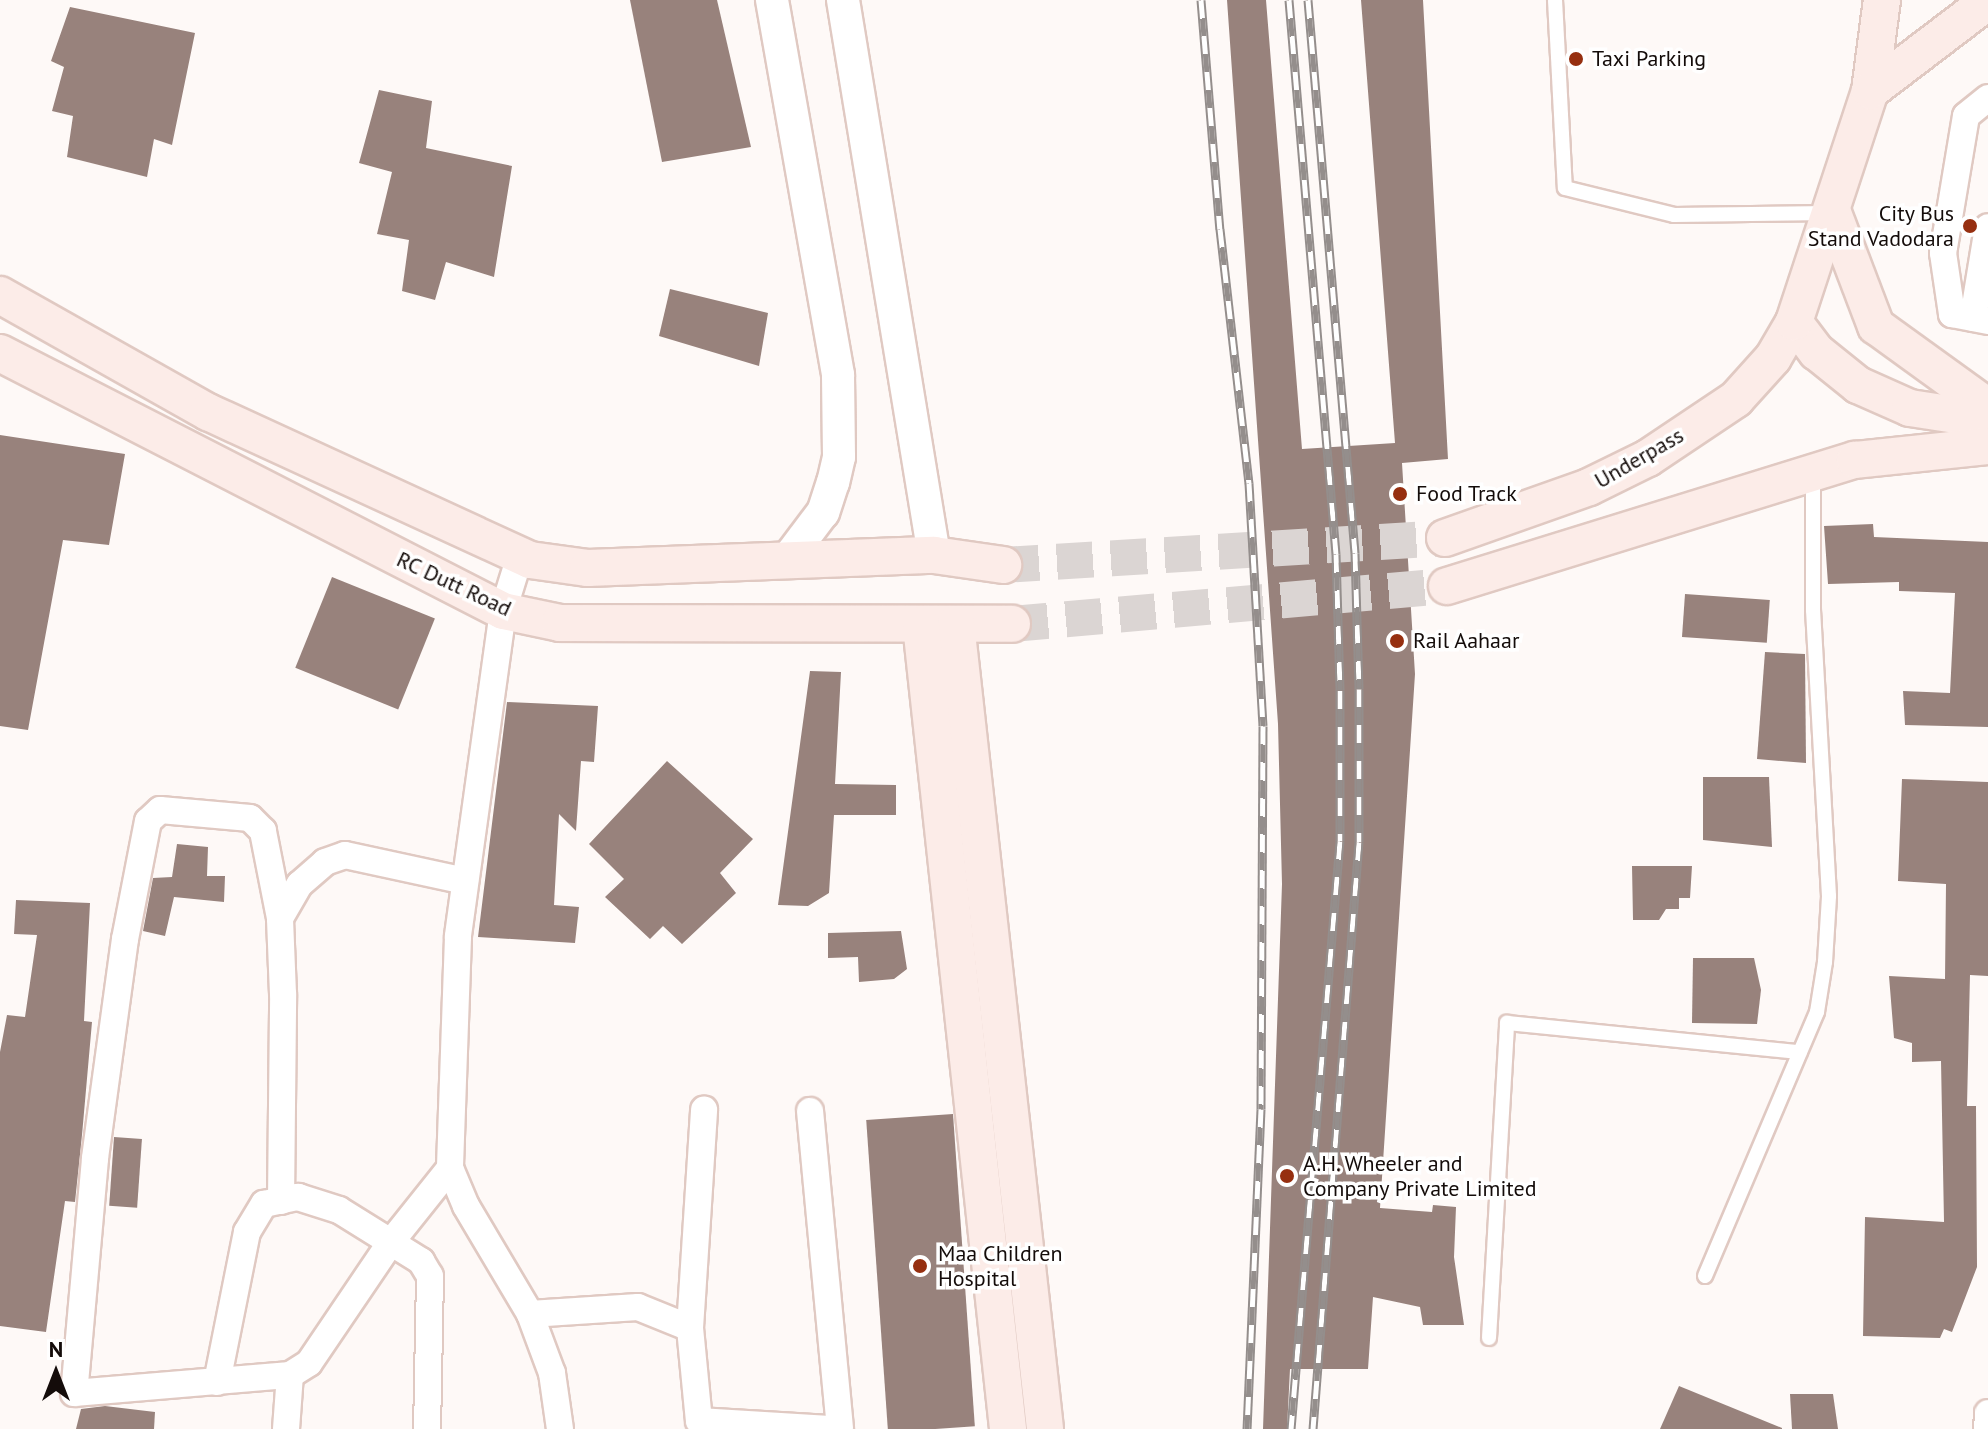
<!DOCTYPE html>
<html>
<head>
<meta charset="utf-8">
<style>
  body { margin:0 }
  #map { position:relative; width:1988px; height:1429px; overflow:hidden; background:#fef9f7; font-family:"PT Sans",sans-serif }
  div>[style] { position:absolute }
  .building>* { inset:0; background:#98827c; transform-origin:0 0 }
  .secondary-tunnel>* { height:36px; margin-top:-18px; transform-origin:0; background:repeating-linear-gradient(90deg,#dbd5d3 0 36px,transparent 0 54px) }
  .roads { filter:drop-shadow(2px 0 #e0c9c2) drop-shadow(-2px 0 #e0c9c2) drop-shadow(0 2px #e0c9c2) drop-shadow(0 -2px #e0c9c2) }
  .service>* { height:14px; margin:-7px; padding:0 7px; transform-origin:7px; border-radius:7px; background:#fff }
  .minor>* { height:26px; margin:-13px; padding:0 13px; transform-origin:13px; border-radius:13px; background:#fff }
  .tertiary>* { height:32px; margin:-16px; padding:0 16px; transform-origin:16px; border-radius:16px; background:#fff }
  .secondary>* { height:36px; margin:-18px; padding:0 18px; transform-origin:18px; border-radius:18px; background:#fcece8 }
  .rail>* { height:9px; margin-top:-4.5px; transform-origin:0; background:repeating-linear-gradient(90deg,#fff 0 18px,#948e8c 0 36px); box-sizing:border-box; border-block:2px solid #948e8c }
  .dots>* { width:22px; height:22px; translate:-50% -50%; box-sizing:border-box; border:4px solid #fff; border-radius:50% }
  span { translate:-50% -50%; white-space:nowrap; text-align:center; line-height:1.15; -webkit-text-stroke:7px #fff; paint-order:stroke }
  .poi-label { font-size:22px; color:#140c0a }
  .left { translate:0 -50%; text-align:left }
  .right { translate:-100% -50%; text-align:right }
  .street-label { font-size:22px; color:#140c0a }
  .north { position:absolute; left:16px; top:1333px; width:80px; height:80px; -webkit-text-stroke:6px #fff; paint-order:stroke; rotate:0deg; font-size:22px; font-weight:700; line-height:32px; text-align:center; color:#140c0a }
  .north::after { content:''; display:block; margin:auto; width:28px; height:36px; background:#140c0a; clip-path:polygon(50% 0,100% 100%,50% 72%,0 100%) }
</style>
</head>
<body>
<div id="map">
  <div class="building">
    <i style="clip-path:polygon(630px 0,717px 0,751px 147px,662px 162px)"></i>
    <i style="clip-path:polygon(1227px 0,1266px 0,1302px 449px,1395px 443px,1361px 0,1423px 0,1448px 459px,1402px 463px,1415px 674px,1380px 1208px,1432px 1212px,1433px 1205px,1456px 1207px,1454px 1257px,1464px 1325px,1423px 1325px,1420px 1307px,1373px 1297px,1368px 1369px,1290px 1369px,1287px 1429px,1263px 1429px,1282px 884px,1278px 724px)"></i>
    <i style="clip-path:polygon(70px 7px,195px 33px,172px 145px,154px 139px,147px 177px,67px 157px,73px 116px,52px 111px,64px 67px,51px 61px)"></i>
    <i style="clip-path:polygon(379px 90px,432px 101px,426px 148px,512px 166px,494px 277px,446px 262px,435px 300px,402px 291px,409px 240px,377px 234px,392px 172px,359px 163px)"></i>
    <i style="clip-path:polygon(670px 289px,768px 313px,759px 366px,659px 336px)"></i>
    <i style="clip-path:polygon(0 435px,125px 454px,109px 545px,63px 540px,28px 730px,0 726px)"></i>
    <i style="clip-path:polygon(1873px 524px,1874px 537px,1988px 542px,1988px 727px,1905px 725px,1903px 691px,1950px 693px,1955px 593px,1899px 591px,1899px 582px,1828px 584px,1824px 526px)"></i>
    <i style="left:332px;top:577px;width:111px;height:98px;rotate:22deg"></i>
    <i style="left:1685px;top:594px;width:85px;height:43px;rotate:4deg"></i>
    <i style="clip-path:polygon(1765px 652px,1805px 654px,1806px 763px,1757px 759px)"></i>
    <i style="clip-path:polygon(810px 671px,841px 672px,835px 784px,896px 785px,896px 815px,834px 815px,829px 893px,808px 906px,778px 905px)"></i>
    <i style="clip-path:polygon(507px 702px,598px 706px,594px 762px,581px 761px,576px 831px,559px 814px,554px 905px,579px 907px,575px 943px,478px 937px)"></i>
    <i style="clip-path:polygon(667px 761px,753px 839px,720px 873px,736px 893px,682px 944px,663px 926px,650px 939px,605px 897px,624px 879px,589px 844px)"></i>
    <i style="clip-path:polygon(1703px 777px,1769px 777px,1772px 847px,1703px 840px)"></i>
    <i style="clip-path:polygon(1902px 779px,1988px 782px,1988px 976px,1970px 975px,1967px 1106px,1976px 1106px,1977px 1267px,1952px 1332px,1944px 1329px,1940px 1338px,1863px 1336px,1865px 1217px,1944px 1222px,1941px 1061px,1912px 1062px,1912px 1043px,1894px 1038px,1889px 976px,1945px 979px,1946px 884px,1898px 881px)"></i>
    <i style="clip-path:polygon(177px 844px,208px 847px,207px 876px,225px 876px,224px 902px,174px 897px,165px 936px,143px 931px,153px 878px,172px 877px)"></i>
    <i style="clip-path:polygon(1632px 866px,1692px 866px,1690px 898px,1679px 898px,1679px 909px,1666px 909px,1659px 920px,1633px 920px)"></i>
    <i style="clip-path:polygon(16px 900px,90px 903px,84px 1021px,92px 1022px,82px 1135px,75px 1202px,65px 1201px,46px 1332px,0 1326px,0 1052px,7px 1015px,25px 1017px,37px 935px,14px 934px)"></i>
    <i style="clip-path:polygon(901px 931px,907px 969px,894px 979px,859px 982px,858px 957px,828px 958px,828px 933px)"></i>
    <i style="clip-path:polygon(1693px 958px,1754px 958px,1761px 990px,1757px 1024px,1692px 1023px)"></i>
    <i style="left:953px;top:1114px;width:313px;height:87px;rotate:86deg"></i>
    <i style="left:114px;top:1137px;width:28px;height:69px;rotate:4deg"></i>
    <i style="clip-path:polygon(1679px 1386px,1782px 1428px,1782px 1429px,1660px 1429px)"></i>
    <i style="clip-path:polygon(1790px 1394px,1833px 1394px,1838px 1429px,1792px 1429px)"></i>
    <i style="clip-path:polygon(105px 1406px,155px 1412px,154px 1429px,76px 1429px,81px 1409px)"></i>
  </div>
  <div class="secondary-tunnel">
    <i style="left:1003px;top:565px;width:443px;rotate:-3.5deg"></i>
    <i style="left:1012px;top:624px;width:437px;rotate:-5deg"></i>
  </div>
  <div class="roads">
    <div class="service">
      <i style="left:1555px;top:0;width:188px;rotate:87deg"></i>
      <i style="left:1565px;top:188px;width:112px;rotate:13.9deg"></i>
      <i style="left:1674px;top:215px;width:155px;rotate:-0.7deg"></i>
      <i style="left:1705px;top:1276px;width:287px;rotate:-67deg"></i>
      <i style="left:1817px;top:1012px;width:51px;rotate:-80.9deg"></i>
      <i style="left:1825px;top:962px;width:66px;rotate:-86.5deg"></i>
      <i style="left:1829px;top:896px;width:286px;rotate:-93.2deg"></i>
      <i style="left:1813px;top:610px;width:134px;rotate:-90deg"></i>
      <i style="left:1489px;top:1338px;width:316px;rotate:-86.7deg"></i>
      <i style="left:1507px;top:1023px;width:294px;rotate:5.7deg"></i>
    </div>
    <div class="minor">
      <i style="left:1988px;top:98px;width:28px;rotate:141deg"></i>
      <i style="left:1966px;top:116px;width:139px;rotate:99.5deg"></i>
      <i style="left:1943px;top:253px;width:62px;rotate:81.6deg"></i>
      <i style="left:1952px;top:314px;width:37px;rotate:11deg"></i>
      <i style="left:1973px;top:318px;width:92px;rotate:-80.6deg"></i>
      <i style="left:520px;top:556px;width:58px;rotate:107.2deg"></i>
      <i style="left:503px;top:611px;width:329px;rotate:97.9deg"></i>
      <i style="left:458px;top:937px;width:231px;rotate:92deg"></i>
      <i style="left:450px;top:1168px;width:41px;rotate:67.2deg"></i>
      <i style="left:466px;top:1206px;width:126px;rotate:59.3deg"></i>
      <i style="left:530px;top:1314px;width:63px;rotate:69.6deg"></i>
      <i style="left:552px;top:1373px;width:57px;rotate:81.9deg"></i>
      <i style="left:280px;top:918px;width:39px;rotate:-60deg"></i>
      <i style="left:300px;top:884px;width:33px;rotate:-41deg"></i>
      <i style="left:325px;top:862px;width:21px;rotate:-19deg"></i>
      <i style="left:345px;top:855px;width:123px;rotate:12.2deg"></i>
      <i style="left:810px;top:1111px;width:319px;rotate:84.6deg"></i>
      <i style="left:281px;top:1201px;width:207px;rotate:-89.4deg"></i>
      <i style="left:283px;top:994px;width:76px;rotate:-92.3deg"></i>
      <i style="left:280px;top:918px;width:89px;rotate:-101.1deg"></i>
      <i style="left:263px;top:831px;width:18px;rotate:-135deg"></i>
      <i style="left:250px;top:818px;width:90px;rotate:-174.9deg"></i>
      <i style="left:160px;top:810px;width:16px;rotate:137deg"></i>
      <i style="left:148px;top:821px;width:120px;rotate:101deg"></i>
      <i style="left:125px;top:939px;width:222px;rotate:97.8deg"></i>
      <i style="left:95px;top:1159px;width:235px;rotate:95.1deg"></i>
      <i style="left:74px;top:1393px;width:217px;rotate:-4.8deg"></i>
      <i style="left:290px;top:1375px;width:22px;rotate:-32deg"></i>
      <i style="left:309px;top:1363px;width:146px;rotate:-55.9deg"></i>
      <i style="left:391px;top:1242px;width:95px;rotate:-51.4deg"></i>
      <i style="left:530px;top:1314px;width:108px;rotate:-3.7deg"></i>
      <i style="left:638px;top:1307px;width:56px;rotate:22deg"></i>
      <i style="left:690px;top:1328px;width:93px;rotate:84.5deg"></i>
      <i style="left:699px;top:1421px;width:130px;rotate:3.5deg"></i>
      <i style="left:690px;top:1328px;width:219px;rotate:-86.3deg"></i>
      <i style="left:217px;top:1382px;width:153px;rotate:-78.7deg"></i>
      <i style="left:247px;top:1232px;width:33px;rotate:-59deg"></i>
      <i style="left:264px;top:1204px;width:35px;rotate:-12deg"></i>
      <i style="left:298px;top:1197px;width:43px;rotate:17.6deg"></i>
      <i style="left:339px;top:1210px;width:97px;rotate:31.9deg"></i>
      <i style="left:421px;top:1261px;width:17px;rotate:59deg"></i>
      <i style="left:430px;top:1276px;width:153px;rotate:91.1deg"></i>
      <i style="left:286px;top:1429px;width:54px;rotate:-85.8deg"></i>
      <i style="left:1987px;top:1429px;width:16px;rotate:-86deg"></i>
    </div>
    <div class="tertiary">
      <i style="left:772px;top:0;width:381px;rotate:80deg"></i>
      <i style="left:838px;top:375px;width:82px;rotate:89.3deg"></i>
      <i style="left:839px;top:457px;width:26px;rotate:103deg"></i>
      <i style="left:833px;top:482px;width:32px;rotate:108deg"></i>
      <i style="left:823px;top:512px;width:60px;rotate:126.9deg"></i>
      <i style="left:843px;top:0;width:562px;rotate:80.69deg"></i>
    </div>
    <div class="secondary">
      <i style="left:1870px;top:91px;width:92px;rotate:-82.5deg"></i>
      <i style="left:1833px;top:213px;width:121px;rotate:69.2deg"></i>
      <i style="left:1876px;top:326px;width:138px;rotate:35.9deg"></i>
      <i style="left:0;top:295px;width:239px;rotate:29.4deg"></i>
      <i style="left:208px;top:412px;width:354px;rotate:24.7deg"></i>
      <i style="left:530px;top:560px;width:59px;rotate:7.9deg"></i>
      <i style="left:588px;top:568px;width:346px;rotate:-2.2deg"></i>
      <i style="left:934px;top:555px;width:70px;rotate:8.2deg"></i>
      <i style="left:1794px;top:322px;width:38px;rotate:53deg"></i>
      <i style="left:1817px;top:352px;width:53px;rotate:38.8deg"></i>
      <i style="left:1858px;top:385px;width:57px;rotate:23.9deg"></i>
      <i style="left:1910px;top:408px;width:79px;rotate:8.7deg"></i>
      <i style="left:0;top:353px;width:565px;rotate:27.15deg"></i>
      <i style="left:503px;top:611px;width:58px;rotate:11.9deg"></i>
      <i style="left:560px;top:623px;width:452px;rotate:0.1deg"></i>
      <i style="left:1445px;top:538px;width:153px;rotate:-19.5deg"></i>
      <i style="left:1589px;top:487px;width:66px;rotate:-26.2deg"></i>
      <i style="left:1648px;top:458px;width:106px;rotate:-33.8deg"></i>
      <i style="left:1736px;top:399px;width:55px;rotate:-47.9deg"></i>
      <i style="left:1773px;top:358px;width:42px;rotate:-59.7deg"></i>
      <i style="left:1794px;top:322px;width:243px;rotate:-71.8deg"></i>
      <i style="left:1870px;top:91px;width:148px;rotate:-37.3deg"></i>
      <i style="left:1447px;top:586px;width:427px;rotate:-17.2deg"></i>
      <i style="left:1855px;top:460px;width:134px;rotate:-6deg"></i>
      <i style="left:956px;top:624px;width:810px;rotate:83.69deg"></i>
      <i style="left:921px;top:625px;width:809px;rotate:83.82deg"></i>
    </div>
  </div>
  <div class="rail">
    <i style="left:1201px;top:0;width:230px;rotate:85.3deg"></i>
    <i style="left:1220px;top:229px;width:256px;rotate:83.5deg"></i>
    <i style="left:1249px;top:483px;width:243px;rotate:86.7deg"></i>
    <i style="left:1263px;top:726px;width:383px;rotate:90.3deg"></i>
    <i style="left:1261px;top:1109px;width:320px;rotate:92.5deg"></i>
    <i style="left:1289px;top:0;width:556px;rotate:85.15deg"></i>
    <i style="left:1336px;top:554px;width:136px;rotate:88.3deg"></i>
    <i style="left:1340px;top:690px;width:151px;rotate:90deg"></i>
    <i style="left:1340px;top:841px;width:590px;rotate:94.76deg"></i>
    <i style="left:1308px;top:0;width:555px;rotate:85.14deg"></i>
    <i style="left:1355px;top:553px;width:136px;rotate:88.3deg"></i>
    <i style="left:1359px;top:689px;width:153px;rotate:90deg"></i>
    <i style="left:1359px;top:842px;width:589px;rotate:94.48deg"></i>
  </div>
  <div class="dots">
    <i style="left:1576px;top:59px;background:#962f10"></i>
    <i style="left:1970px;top:226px;background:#962f10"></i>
    <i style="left:1400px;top:494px;background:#962f10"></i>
    <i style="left:1397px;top:641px;background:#962f10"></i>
    <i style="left:1287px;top:1176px;background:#962f10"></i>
    <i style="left:920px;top:1266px;background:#962f10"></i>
  </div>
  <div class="poi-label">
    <span class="left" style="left:1592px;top:59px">Taxi Parking</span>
    <span class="right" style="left:1954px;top:226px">City Bus<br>Stand Vadodara</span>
    <span class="left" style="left:1416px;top:494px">Food Track</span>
    <span class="left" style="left:1413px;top:641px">Rail Aahaar</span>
    <span class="left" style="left:1303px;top:1176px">A.H. Wheeler and<br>Company Private Limited</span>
    <span class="left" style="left:938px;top:1266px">Maa Children<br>Hospital</span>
  </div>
  <div class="street-label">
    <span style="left:1639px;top:458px;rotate:-30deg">Underpass</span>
    <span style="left:454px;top:584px;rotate:25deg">RC Dutt Road</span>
  </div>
  <div class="north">N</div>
</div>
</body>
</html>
